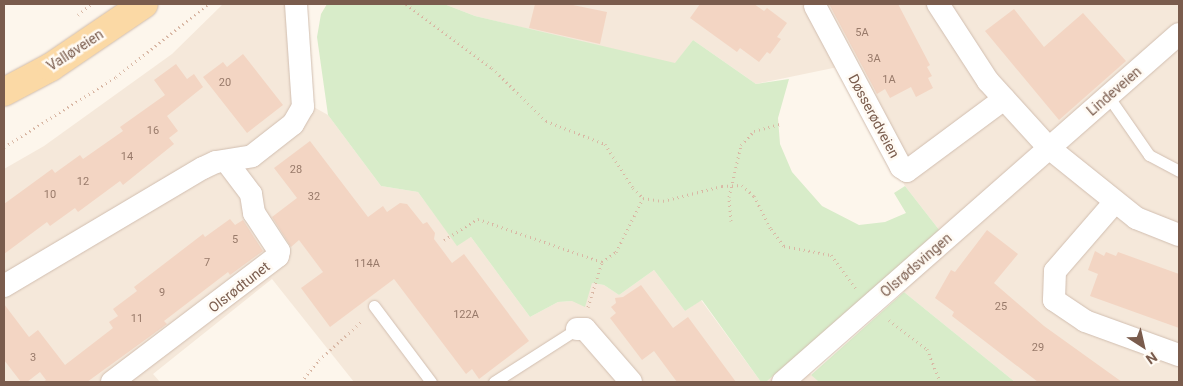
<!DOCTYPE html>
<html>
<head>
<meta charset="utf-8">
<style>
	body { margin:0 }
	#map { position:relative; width:1183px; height:386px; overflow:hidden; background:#fdf6ec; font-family:Roboto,sans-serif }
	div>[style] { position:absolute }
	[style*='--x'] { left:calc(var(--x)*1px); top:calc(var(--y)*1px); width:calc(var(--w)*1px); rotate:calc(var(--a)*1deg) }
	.residential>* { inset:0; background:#f5e8da }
	.green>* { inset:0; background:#d8ecc9 }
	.building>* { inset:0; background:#f3d5c3 }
	.path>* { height:3px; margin-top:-1.5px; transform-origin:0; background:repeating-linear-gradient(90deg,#d9b8a5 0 1px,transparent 0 5px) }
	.roads { filter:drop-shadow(0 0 1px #d1beb0) drop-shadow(0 0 1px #d1beb0) }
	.lane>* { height:11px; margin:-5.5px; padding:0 5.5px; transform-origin:5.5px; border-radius:5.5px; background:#fff }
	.street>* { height:22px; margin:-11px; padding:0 11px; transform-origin:11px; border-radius:11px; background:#fff }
	.primary>* { height:28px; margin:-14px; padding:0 14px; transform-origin:14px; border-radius:14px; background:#fbd9a5 }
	span { translate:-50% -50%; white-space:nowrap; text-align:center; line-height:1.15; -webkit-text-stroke:5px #fffaf3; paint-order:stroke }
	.number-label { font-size:11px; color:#987a6a }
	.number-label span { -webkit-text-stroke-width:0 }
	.street-label { font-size:14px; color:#7a5c4d }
	.frame { position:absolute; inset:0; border:5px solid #7a5c4d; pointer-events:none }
	.north { position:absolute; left:1118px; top:321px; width:50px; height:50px; -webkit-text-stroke:4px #fffaf3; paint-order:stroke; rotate:145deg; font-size:14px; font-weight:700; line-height:20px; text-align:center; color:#7a5c4d }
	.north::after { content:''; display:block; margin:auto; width:18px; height:22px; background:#7a5c4d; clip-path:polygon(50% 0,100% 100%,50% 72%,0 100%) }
</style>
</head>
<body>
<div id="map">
	<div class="residential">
		<div style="clip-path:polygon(223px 4px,286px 4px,294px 96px,328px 115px,381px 186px,418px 192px,457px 245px,471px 237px,530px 317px,558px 302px,572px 301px,592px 283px,604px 285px,619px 295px,654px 270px,685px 311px,701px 300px,761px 382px,354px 382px,272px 279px,153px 374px,160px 382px,4px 382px,4px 169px,44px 146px,172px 54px)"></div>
		<div style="clip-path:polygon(444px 4px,1179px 4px,1179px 382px,1015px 382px,904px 292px,889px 276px,940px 231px,905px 186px,838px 67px,756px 84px,693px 40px,675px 64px,475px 16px)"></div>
		<div style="clip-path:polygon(794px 359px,819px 382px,766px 382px)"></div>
	</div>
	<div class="green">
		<div style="clip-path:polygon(327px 4px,444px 4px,475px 16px,675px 63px,693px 40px,756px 84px,789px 79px,778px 118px,780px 144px,792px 172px,822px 206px,859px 225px,885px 222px,906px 213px,894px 193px,905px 186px,940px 231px,766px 382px,761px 382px,702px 300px,685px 311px,654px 270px,619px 295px,604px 285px,592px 283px,585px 307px,572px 301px,558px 302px,530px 317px,471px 237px,457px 246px,418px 192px,381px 186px,328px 115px,317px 37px,321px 14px)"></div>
		<div style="clip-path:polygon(904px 292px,1015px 382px,819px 382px,811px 375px)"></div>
	</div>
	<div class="building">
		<div style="clip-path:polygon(535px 4px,568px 4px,607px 12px,600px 44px,529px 28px)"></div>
		<div style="clip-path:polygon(700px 4px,754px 4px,764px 11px,767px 8px,787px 23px,777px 37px,781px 39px,770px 54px,767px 52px,759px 62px,740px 48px,737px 52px,690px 18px)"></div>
		<div style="clip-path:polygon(829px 4px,898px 4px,930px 65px,927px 67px,932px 76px,928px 78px,933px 88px,916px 97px,911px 87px,890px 98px,885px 89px,877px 94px)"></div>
		<div style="clip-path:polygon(1014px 9px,1044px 47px,1083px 13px,1126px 61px,1059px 120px,985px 31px)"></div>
		<div style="clip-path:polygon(243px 54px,283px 105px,247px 133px,203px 77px,223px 62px,227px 67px)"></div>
		<div style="clip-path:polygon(176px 64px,187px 79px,194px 74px,203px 87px,167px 116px,178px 131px,169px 138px,174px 144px,123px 185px,120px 181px,78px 212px,75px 208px,50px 226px,47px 222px,4px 254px,4px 204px,52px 169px,55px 173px,80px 155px,83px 159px,123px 131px,120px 127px,165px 95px,154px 80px)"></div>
		<div style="clip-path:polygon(310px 141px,368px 217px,383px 206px,387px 212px,400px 203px,407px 204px,423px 224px,427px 222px,435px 233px,434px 239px,452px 263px,464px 254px,529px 341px,479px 379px,472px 369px,466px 374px,394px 279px,330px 327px,301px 288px,323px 272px,299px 240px,291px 247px,272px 217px,297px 198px,274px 168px)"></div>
		<div style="clip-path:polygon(230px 219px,235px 225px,243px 220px,263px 251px,230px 275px,228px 272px,164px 321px,167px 324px,87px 382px,43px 382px,46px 380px,40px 372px,27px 382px,21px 382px,4px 360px,4px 304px,29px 337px,38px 330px,65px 365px,113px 328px,109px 322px,118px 316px,113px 309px,137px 291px,134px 287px,203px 234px,205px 237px)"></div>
		<div style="clip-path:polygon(987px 230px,1018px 254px,994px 283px,1044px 326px,1122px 382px,1038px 382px,952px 316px,954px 312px,935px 298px,951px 270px,955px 272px)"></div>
		<div style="clip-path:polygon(1095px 251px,1104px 256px,1106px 252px,1116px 256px,1118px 252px,1179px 274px,1179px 328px,1090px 296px,1098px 274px,1088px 270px)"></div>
		<div style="clip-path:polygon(641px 285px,673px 328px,688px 317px,736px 382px,677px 382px,654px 351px,642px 360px,610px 318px,616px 313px,611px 307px,616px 303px,615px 298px,623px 297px)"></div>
	</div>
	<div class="path">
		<div style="--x:406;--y:4;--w:107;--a:36.7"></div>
		<div style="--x:492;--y:68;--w:76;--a:44.5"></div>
		<div style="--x:546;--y:121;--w:63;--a:21.3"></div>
		<div style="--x:605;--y:144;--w:52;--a:57.5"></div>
		<div style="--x:633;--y:188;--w:14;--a:45"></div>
		<div style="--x:643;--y:198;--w:20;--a:9"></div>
		<div style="--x:663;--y:201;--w:61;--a:-14.3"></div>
		<div style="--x:722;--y:186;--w:20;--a:-3"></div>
		<div style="--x:742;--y:185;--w:16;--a:43"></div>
		<div style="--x:754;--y:196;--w:37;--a:63"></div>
		<div style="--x:771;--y:229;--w:21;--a:53"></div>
		<div style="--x:784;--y:246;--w:48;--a:10.8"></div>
		<div style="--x:831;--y:255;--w:42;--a:53.7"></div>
		<div style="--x:78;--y:15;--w:17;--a:-40"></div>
		<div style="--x:4;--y:147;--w:132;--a:-32"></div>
		<div style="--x:116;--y:77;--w:117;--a:-38.4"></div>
		<div style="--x:731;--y:221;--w:24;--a:-95"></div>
		<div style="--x:729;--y:197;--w:53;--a:-77"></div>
		<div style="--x:741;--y:145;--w:19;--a:-47"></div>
		<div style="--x:754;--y:131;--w:28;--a:-15"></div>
		<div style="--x:444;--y:240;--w:40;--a:-32"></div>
		<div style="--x:478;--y:219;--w:131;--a:19.1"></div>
		<div style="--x:588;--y:307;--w:47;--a:-72.7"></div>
		<div style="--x:602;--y:262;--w:17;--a:-36"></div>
		<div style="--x:616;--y:252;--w:60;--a:-63.4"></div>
		<div style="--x:889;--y:320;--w:48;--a:37.3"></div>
		<div style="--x:927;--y:349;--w:35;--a:68"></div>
		<div style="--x:301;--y:382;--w:28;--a:-51"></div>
		<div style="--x:319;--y:360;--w:59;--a:-42.3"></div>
	</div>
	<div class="roads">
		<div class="lane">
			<div style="--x:1108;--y:96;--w:72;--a:55.2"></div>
			<div style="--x:1149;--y:155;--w:34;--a:28"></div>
			<div style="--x:374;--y:306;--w:95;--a:53.1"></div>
			<div style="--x:494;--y:382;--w:98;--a:-32.6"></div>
		</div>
		<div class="street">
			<div style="--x:938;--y:4;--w:92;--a:57"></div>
			<div style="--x:988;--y:81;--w:91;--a:47.7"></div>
			<div style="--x:1049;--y:148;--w:112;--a:38.8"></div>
			<div style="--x:1136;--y:218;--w:46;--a:21.6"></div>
			<div style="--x:815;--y:6;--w:183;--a:61.9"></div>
			<div style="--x:901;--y:167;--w:7;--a:34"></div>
			<div style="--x:907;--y:171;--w:121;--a:-36.6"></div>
			<div style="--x:1114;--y:203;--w:90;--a:130.9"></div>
			<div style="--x:1055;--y:271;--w:29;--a:92"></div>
			<div style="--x:1054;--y:300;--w:37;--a:34"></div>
			<div style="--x:1085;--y:321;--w:100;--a:19.9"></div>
			<div style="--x:4;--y:286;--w:231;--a:-30.7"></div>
			<div style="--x:203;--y:168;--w:14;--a:-25"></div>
			<div style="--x:216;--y:162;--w:36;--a:-9"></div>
			<div style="--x:252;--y:156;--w:52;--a:-38"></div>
			<div style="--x:293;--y:124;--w:20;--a:-60"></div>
			<div style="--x:303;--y:107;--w:103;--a:-93.9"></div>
			<div style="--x:577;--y:329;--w:8;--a:0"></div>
			<div style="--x:585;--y:329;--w:70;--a:49"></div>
			<div style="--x:112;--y:382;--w:208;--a:-37.2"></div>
			<div style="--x:278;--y:256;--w:5;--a:-79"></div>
			<div style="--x:279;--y:251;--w:45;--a:-123.3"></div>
			<div style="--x:254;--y:213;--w:19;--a:-99"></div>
			<div style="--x:251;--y:194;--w:40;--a:-127"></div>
			<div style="--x:783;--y:382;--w:527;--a:-41.31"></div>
		</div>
		<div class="primary">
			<div style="--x:4;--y:92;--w:53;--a:-28"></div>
			<div style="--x:51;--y:67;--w:112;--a:-34.1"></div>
		</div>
	</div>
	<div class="number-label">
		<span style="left:862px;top:33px">5A</span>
		<span style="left:874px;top:59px">3A</span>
		<span style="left:889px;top:80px">1A</span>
		<span style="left:225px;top:83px">20</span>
		<span style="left:153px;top:131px">16</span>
		<span style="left:127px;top:157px">14</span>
		<span style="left:296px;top:170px">28</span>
		<span style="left:83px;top:182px">12</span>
		<span style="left:50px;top:195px">10</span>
		<span style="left:314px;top:197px">32</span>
		<span style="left:235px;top:240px">5</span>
		<span style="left:207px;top:263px">7</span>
		<span style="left:367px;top:264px">114A</span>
		<span style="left:162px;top:293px">9</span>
		<span style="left:1001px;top:307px">25</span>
		<span style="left:466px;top:315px">122A</span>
		<span style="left:137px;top:319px">11</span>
		<span style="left:1038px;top:348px">29</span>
		<span style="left:33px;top:358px">3</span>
	</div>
	<div class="street-label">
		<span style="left:75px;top:50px;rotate:-33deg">Valløveien</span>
		<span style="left:1114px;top:91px;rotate:-41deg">Lindeveien</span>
		<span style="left:874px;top:116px;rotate:62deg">Døsserødveien</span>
		<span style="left:916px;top:265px;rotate:-41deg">Olsrødsvingen</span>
		<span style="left:239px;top:287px;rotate:-38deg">Olsrødtunet</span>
	</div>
	<div class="frame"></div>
	<div class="north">N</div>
</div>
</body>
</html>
